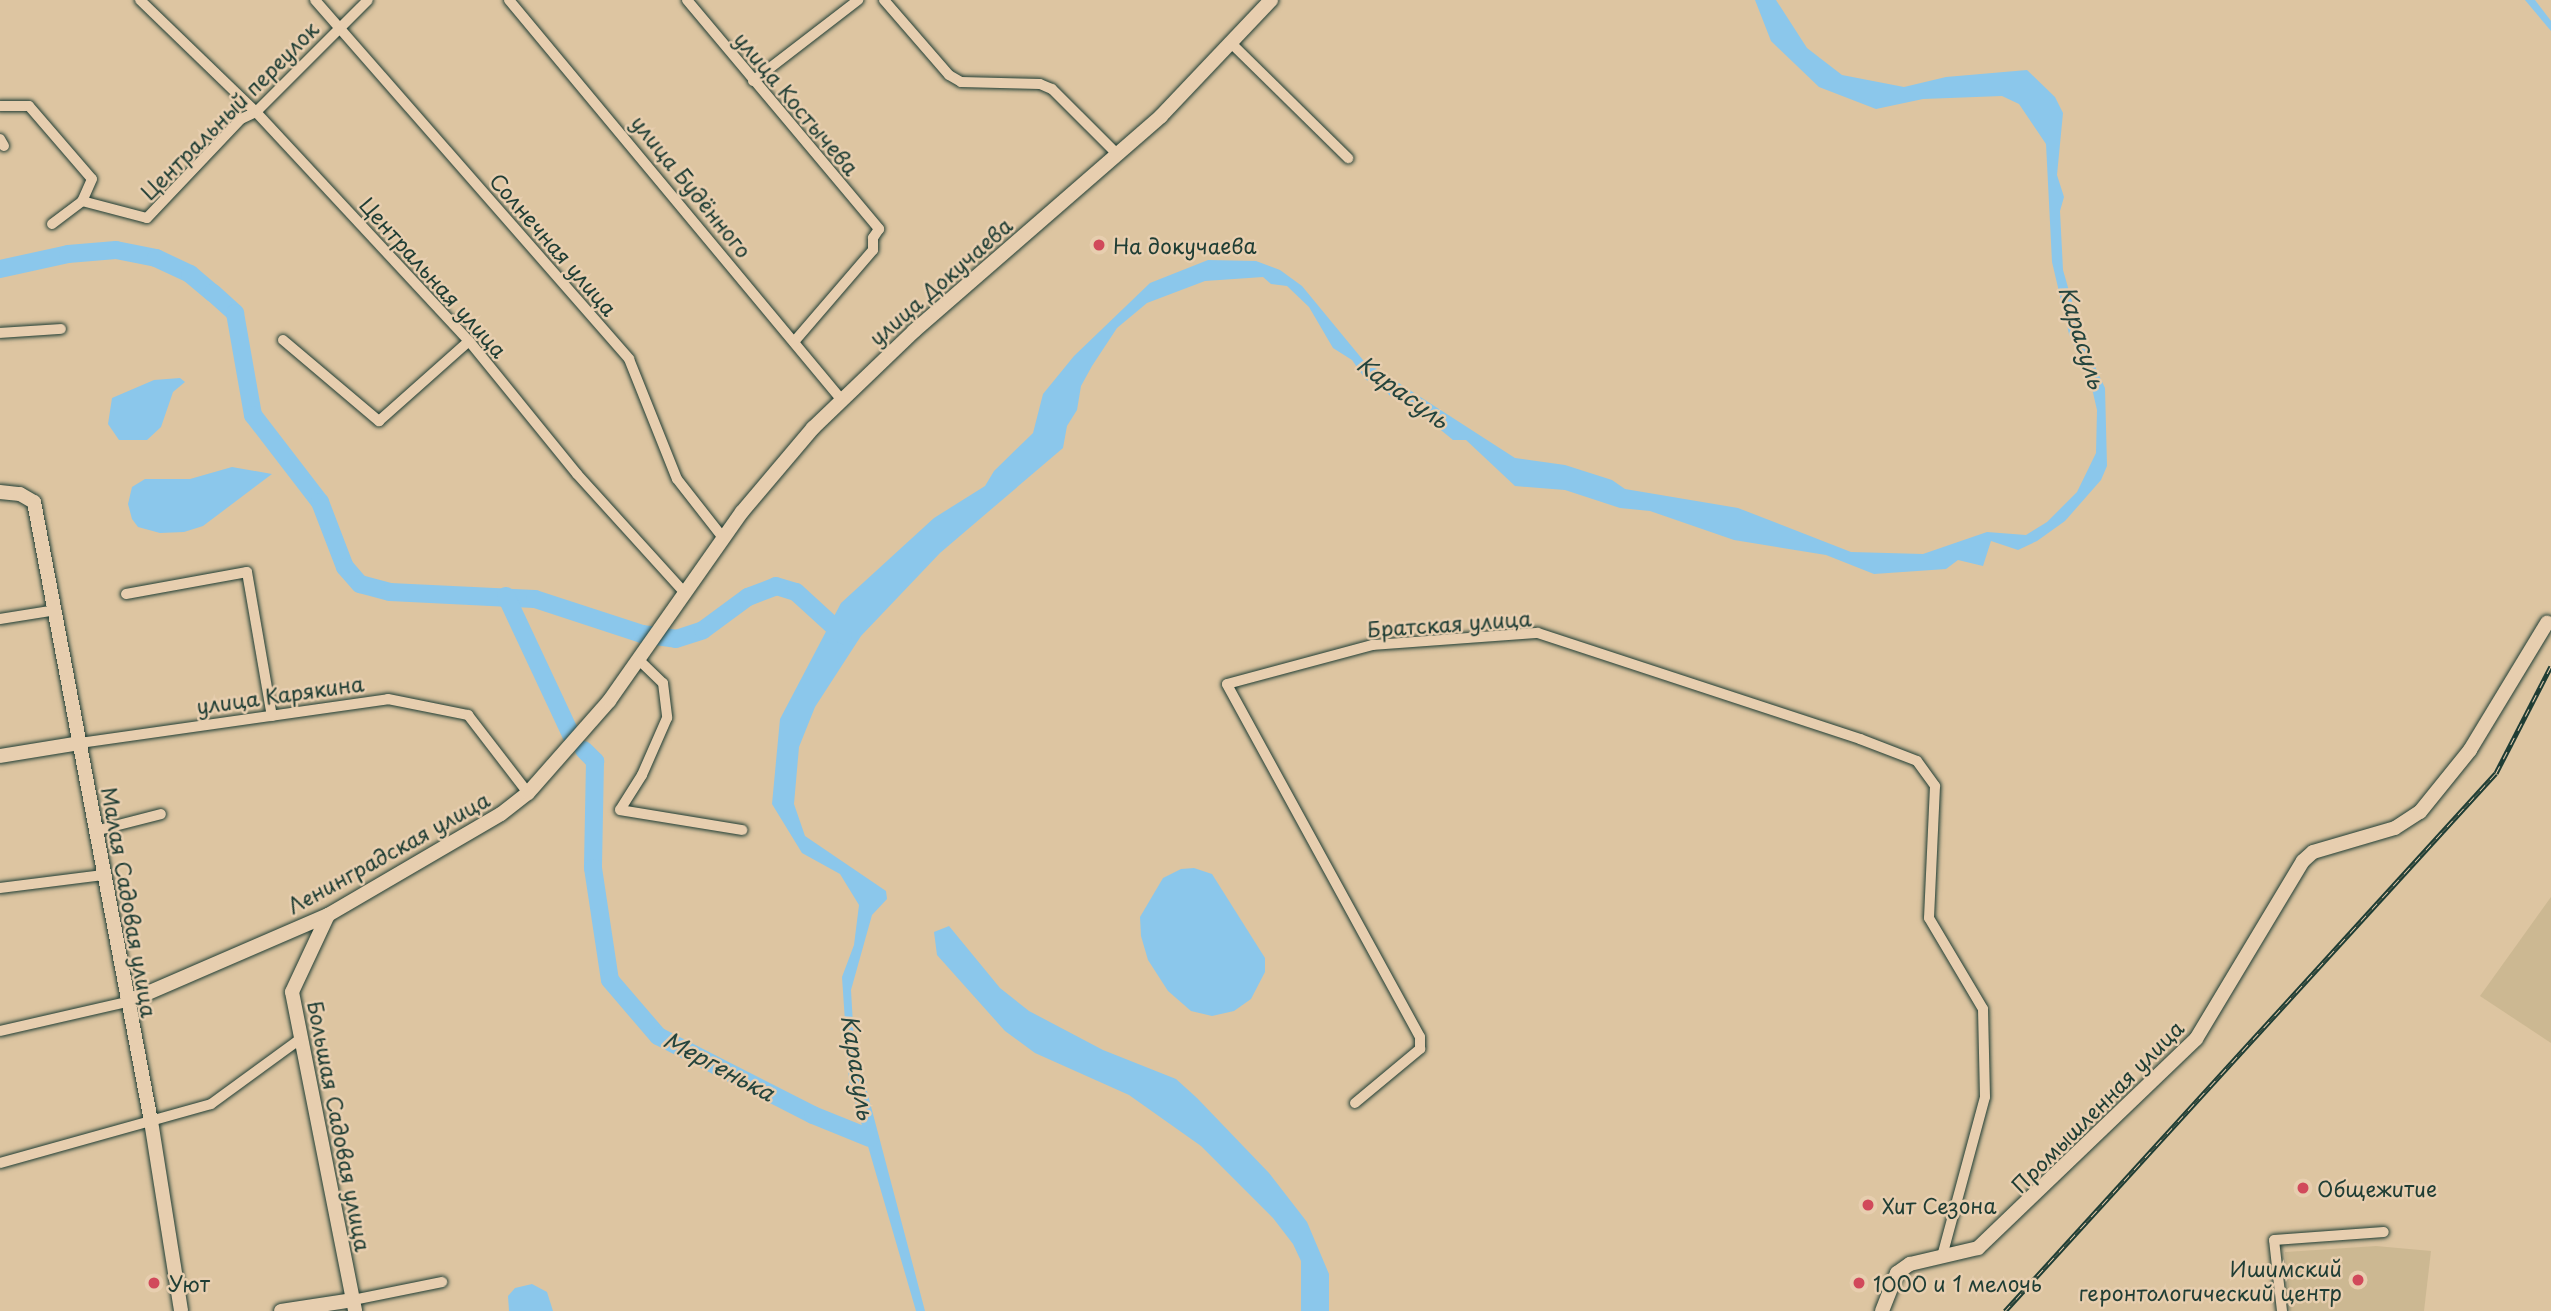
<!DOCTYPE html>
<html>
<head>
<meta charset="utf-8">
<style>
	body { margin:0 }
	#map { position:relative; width:2551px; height:1311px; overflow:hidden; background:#ddc5a1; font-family:"Playpen Sans",sans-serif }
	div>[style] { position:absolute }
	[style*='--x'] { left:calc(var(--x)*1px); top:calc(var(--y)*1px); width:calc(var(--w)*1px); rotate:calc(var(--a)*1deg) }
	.built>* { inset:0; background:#ccb892 }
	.water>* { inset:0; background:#8bc7eb }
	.river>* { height:18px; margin:-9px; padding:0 9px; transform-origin:9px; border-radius:9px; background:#8bc7eb }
	.roads { filter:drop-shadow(0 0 2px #1f3d34) drop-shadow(0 0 2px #1f3d34) }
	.street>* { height:10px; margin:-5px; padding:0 5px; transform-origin:5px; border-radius:5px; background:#e7ceaf }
	.secondary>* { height:14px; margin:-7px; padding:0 7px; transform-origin:7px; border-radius:7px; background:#e7ceaf }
	.rail>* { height:5px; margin-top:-2.5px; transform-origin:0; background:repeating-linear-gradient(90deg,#e7ceaf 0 8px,#1f3d34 0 16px); box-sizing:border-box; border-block:2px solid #1f3d34 }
	.dots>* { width:19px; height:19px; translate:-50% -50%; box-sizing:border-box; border:4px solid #e7ceaf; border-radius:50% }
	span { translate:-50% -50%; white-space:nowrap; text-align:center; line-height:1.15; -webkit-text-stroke:5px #e7ceaf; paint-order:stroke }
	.street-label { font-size:21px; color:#1f3d34 }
	.poi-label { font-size:21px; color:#1f3d34 }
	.left { translate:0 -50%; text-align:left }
	.right { translate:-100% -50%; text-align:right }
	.water-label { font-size:23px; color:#24443d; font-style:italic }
</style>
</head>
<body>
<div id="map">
	<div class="built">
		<div style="clip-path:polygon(2551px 897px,2551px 1043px,2480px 996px)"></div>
		<div style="clip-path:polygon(2376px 1246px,2431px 1251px,2424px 1311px,2290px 1311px,2285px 1252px)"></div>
	</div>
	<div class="water">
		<div style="clip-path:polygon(1755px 0,1776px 0,1807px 48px,1842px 75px,1904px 87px,1946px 77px,2027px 70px,2055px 97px,2063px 113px,2057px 175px,2064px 197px,2060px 211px,2063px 270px,2084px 343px,2105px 388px,2107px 466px,2101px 480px,2065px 521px,2037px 541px,2018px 550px,1991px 541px,1983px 566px,1958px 560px,1946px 569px,1874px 574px,1826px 555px,1734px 540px,1650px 511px,1620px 508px,1565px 490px,1515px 486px,1466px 440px,1453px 440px,1408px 403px,1391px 397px,1378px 383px,1366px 380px,1352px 360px,1333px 348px,1309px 307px,1287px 286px,1271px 284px,1263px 277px,1205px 281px,1147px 303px,1117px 328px,1092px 366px,1081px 386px,1077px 410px,1067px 426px,1063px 448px,940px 553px,861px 636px,815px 707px,799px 747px,794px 804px,805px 836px,886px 891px,887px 899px,872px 915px,851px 990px,854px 1042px,925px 1311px,916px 1311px,849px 1081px,842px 977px,854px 945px,859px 905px,840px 874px,802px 853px,772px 804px,780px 719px,841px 603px,934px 518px,985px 486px,994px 471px,1033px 433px,1043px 394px,1074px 356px,1150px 283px,1208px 260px,1256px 261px,1280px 270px,1302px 286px,1363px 360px,1515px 458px,1565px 465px,1612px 480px,1625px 489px,1738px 508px,1851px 552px,1923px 554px,1987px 532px,2026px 535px,2047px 522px,2077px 492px,2096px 453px,2097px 410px,2091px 384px,2069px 334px,2052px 262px,2046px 144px,2019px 104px,2002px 96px,1923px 99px,1876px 109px,1819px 87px,1771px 41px)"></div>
		<div style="clip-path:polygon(2525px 0,2535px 0,2551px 21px,2551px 31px)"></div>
		<div style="clip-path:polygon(180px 378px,185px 382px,173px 392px,161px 427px,147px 440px,119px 440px,108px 424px,112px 398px,154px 380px)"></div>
		<div style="clip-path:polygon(232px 467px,272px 474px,203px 526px,184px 532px,160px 533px,138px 527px,132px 519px,128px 504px,132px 487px,145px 479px,190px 479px)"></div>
		<div style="clip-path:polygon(1194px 868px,1212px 874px,1265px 958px,1265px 972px,1251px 999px,1234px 1011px,1212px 1016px,1191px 1011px,1168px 991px,1148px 960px,1141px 936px,1140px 917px,1163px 878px,1181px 869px)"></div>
		<div style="clip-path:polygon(949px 926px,1000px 988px,1029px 1011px,1103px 1050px,1176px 1079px,1197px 1098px,1269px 1173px,1307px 1222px,1329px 1274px,1329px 1311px,1301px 1311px,1301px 1261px,1293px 1244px,1273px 1218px,1201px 1146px,1129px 1095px,1035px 1053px,1005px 1031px,937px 955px,934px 932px)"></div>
		<div style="clip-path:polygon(532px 1284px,547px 1292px,553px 1311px,509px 1311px,508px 1296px,515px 1288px)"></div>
	</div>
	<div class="river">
		<div style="--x:0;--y:269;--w:70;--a:-12.4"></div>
		<div style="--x:68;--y:254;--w:48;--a:-4.8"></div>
		<div style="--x:116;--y:250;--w:41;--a:11.3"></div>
		<div style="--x:156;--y:258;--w:38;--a:25"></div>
		<div style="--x:190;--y:274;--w:30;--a:40"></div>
		<div style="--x:213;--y:293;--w:30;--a:42"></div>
		<div style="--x:235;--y:313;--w:104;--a:80"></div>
		<div style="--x:253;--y:415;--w:110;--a:52.4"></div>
		<div style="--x:320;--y:502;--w:70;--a:69"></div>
		<div style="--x:345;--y:567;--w:23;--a:49"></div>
		<div style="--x:360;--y:584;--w:31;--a:15"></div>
		<div style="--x:390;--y:592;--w:145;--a:2.8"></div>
		<div style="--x:535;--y:599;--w:113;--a:18.1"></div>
		<div style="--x:642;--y:634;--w:34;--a:8"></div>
		<div style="--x:676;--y:639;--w:28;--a:-18"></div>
		<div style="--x:703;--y:630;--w:56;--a:-36.3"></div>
		<div style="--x:748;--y:597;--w:30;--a:-21"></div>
		<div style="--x:776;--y:586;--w:21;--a:17"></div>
		<div style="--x:796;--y:592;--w:64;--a:42.5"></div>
		<div style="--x:506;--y:596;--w:156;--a:64.9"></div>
		<div style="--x:584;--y:750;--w:16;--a:45"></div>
		<div style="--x:595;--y:761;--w:107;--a:91.1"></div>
		<div style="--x:593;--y:868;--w:113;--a:81.4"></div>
		<div style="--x:610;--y:980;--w:74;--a:49.4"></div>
		<div style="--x:658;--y:1036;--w:174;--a:27"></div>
		<div style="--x:813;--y:1115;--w:61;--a:22"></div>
	</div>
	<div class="roads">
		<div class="street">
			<div style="--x:140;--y:0;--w:161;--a:44"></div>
			<div style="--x:256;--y:112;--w:313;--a:47.1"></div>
			<div style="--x:469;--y:341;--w:171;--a:50.9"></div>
			<div style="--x:577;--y:474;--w:162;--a:47.8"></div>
			<div style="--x:315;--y:0;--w:477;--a:48.8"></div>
			<div style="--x:629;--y:359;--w:129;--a:68.2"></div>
			<div style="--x:677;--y:479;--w:76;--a:51.9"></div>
			<div style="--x:509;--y:0;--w:519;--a:50.24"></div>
			<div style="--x:687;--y:0;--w:299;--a:50"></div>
			<div style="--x:879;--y:229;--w:11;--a:124"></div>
			<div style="--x:873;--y:238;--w:12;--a:90"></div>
			<div style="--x:873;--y:250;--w:121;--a:130.7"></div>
			<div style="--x:884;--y:0;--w:99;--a:49.1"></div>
			<div style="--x:949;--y:75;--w:14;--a:30"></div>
			<div style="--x:961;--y:82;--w:79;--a:1.5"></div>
			<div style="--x:1040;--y:84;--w:13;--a:23"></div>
			<div style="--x:1052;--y:89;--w:93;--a:45"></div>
			<div style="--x:1232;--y:44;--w:163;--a:44.5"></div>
			<div style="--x:753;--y:81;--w:133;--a:-37.6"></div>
			<div style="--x:0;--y:106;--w:29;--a:0"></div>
			<div style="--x:29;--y:106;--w:96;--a:49.2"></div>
			<div style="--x:92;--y:179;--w:24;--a:114"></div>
			<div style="--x:0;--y:139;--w:8;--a:60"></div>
			<div style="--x:52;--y:224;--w:38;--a:-37"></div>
			<div style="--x:82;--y:201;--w:67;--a:14.7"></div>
			<div style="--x:147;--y:218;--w:137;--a:-46.5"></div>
			<div style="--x:241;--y:119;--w:17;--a:-25"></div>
			<div style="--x:256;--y:112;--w:158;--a:-45"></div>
			<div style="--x:0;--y:333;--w:61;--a:-3.8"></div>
			<div style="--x:283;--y:340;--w:126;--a:40.2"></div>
			<div style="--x:379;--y:421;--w:120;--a:-41.6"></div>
			<div style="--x:126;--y:594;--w:123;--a:-10.3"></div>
			<div style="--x:247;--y:572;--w:146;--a:80.2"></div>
			<div style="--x:0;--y:619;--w:57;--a:-9.1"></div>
			<div style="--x:640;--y:661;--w:32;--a:44"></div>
			<div style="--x:663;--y:683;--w:35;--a:83"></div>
			<div style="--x:667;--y:718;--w:62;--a:113.7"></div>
			<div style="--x:642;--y:775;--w:41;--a:122.2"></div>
			<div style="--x:620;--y:810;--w:124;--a:9.3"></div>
			<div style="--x:80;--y:743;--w:311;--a:-8.1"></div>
			<div style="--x:388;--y:699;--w:82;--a:11.3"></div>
			<div style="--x:468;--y:715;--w:98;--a:52.4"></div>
			<div style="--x:95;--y:831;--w:68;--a:-14.4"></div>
			<div style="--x:0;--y:888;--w:104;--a:-7.2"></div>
			<div style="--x:0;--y:1031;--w:130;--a:-12.9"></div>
			<div style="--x:1355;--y:1103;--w:85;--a:-39.7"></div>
			<div style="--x:1420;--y:1049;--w:12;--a:-90"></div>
			<div style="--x:1420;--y:1037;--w:402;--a:-118.7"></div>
			<div style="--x:1227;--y:684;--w:151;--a:-15"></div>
			<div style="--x:1373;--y:645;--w:165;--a:-4.2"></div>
			<div style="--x:1538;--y:633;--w:339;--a:18.2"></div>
			<div style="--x:1860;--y:739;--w:61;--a:21.1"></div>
			<div style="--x:1917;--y:761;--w:31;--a:54"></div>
			<div style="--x:1935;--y:786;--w:132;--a:92.6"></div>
			<div style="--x:1929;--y:918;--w:106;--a:59.3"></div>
			<div style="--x:1983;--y:1009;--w:88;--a:88.7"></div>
			<div style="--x:1985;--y:1097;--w:165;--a:105.1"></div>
			<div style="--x:0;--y:1163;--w:219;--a:-15.6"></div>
			<div style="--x:211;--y:1104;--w:110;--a:-36.1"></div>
			<div style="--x:353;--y:1300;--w:91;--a:-11.4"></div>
			<div style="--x:2282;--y:1311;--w:71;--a:-96.4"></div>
			<div style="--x:2274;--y:1240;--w:110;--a:-4.2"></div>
		</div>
		<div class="secondary">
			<div style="--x:0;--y:492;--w:20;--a:6"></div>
			<div style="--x:20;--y:494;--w:16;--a:30"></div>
			<div style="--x:34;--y:502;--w:630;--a:79.3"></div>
			<div style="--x:151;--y:1121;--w:192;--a:81"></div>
			<div style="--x:0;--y:756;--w:81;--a:-9.2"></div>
			<div style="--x:328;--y:915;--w:85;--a:115.1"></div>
			<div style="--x:292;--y:992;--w:325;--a:78.8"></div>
			<div style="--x:127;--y:1002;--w:219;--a:-23.4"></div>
			<div style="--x:328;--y:915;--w:200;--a:-30.3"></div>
			<div style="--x:501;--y:814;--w:34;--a:-38"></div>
			<div style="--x:528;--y:793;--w:123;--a:-48.6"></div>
			<div style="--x:609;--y:701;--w:231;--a:-54.9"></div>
			<div style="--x:742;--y:512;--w:110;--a:-49.8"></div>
			<div style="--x:813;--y:428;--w:140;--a:-43.8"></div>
			<div style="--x:914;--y:331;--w:327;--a:-41"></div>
			<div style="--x:1161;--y:116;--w:160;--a:-46.5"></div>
			<div style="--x:281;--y:1311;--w:73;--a:-8.7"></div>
			<div style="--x:1882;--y:1311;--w:41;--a:-68.5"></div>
			<div style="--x:1897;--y:1273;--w:16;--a:-35"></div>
			<div style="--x:1910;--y:1264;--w:70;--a:-13.2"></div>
			<div style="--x:1978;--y:1248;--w:302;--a:-43.8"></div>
			<div style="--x:2196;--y:1039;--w:208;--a:-59"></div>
			<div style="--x:2303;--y:861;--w:13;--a:-42"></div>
			<div style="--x:2313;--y:852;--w:85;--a:-16.3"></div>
			<div style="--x:2395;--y:828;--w:30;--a:-33"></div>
			<div style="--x:2420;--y:812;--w:80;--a:-51.1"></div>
			<div style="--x:2470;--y:750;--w:149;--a:-58.8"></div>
		</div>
	</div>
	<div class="rail">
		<div style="--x:2005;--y:1311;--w:728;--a:-47.62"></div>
		<div style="--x:2496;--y:773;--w:120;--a:-62.8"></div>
	</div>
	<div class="dots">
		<div style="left:1099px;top:245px;background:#d1495b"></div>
		<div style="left:2303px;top:1188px;background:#d1495b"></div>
		<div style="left:1868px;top:1205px;background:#d1495b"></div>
		<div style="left:2358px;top:1280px;background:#d1495b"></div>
		<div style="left:154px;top:1283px;background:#d1495b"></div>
		<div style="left:1859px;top:1283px;background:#d1495b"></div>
	</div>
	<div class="street-label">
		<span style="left:797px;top:103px;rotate:50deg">улица Костычева</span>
		<span style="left:229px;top:110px;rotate:-45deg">Центральный переулок</span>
		<span style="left:692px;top:186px;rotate:51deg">улица Будённого</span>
		<span style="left:554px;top:244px;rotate:49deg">Солнечная улица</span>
		<span style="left:434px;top:277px;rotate:48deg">Центральная улица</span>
		<span style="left:940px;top:281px;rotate:-41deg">улица Докучаева</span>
		<span style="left:1449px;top:623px;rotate:-4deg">Братская улица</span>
		<span style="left:280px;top:694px;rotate:-8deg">улица Карякина</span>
		<span style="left:388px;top:852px;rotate:-29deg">Ленинградская улица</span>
		<span style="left:130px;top:902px;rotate:80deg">Малая Садовая улица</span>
		<span style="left:2097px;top:1106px;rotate:-45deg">Промышленная улица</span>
		<span style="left:340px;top:1126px;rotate:79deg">Большая Садовая улица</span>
	</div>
	<div class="poi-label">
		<span class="left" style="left:1113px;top:245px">На докучаева</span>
		<span class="left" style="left:2317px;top:1188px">Общежитие</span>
		<span class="left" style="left:1882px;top:1205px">Хит Сезона</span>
		<span class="right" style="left:2342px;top:1280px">Ишимский<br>геронтологический центр</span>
		<span class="left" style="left:168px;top:1283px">Уют</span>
		<span class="left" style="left:1873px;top:1283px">1000 и 1 мелочь</span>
	</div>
	<div class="water-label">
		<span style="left:2082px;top:337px;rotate:73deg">Карасуль</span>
		<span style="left:1403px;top:392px;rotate:36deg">Карасуль</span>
		<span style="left:719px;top:1066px;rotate:28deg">Мергенька</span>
		<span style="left:858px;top:1067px;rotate:81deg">Карасуль</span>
	</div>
</div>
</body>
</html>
